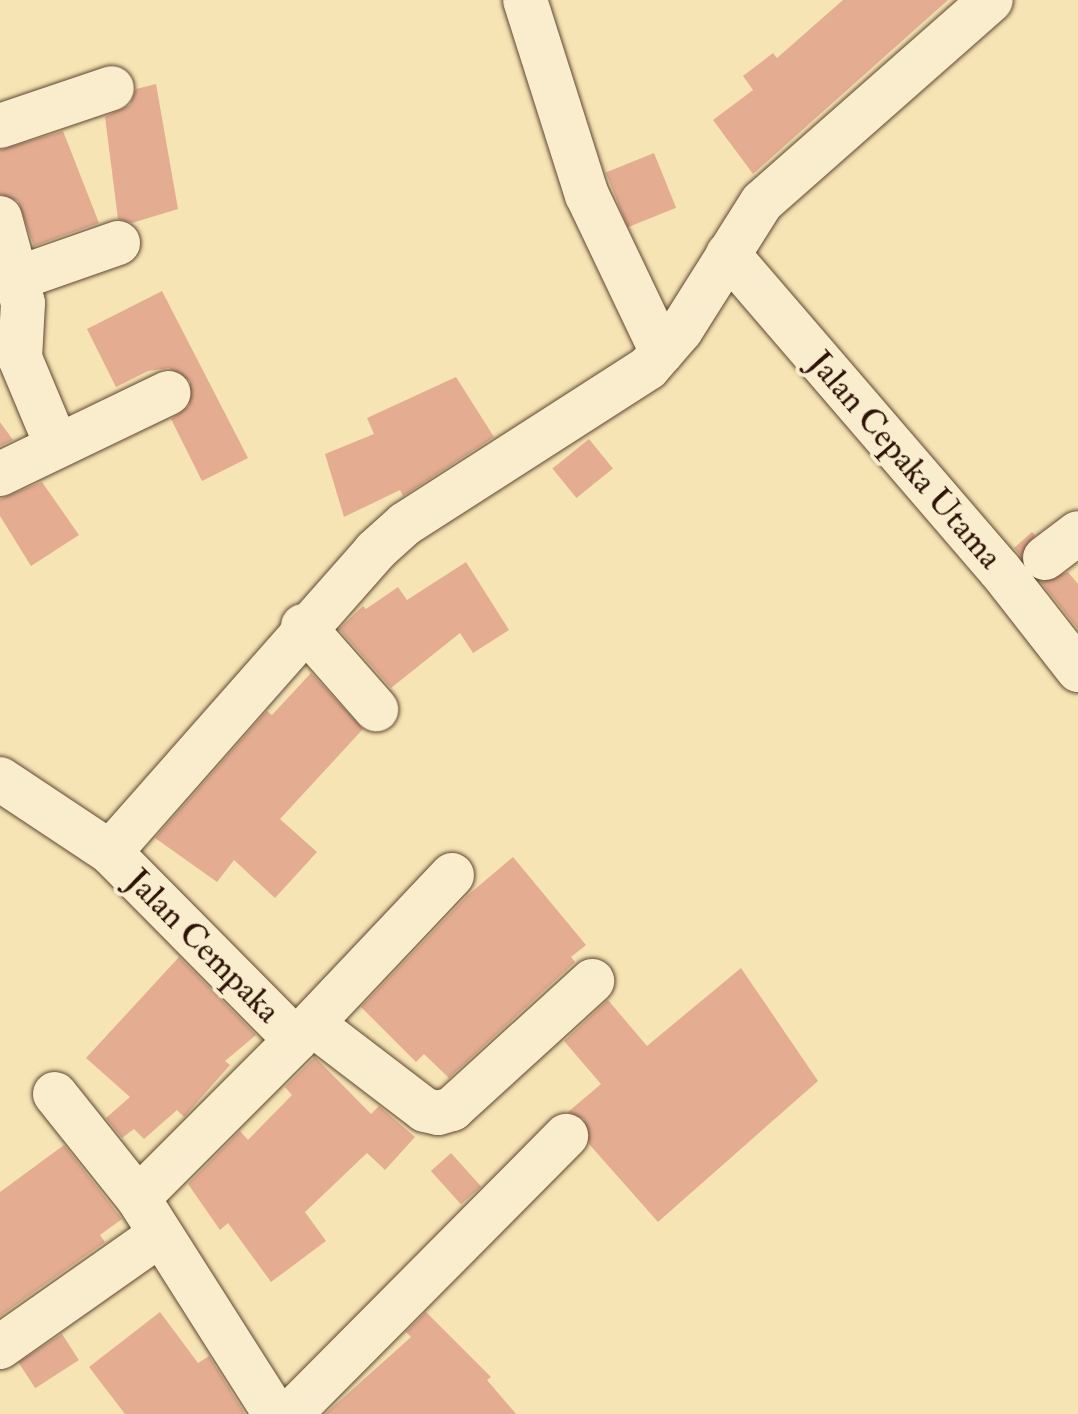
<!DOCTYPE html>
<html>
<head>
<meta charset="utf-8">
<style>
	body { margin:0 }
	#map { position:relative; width:1078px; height:1414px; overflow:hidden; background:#f6e4b4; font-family:"IM FELL Double Pica",serif }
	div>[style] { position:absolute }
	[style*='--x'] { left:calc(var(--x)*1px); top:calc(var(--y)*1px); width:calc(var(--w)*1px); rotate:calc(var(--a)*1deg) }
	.building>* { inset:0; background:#e4ad92; transform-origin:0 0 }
	.roads { filter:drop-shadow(0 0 2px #604631) drop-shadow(0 0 2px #604631) }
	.minor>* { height:44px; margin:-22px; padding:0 22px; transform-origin:22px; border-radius:22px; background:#f9edce }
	span { translate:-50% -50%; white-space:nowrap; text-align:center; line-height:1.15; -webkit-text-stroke:8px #f9edce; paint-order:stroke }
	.street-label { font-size:34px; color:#2e1205 }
</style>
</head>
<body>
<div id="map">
	<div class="building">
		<div style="clip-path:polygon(843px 0,948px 0,753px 174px,713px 120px,753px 90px,743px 76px,773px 53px,777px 58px)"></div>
		<div style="clip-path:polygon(156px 84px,178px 209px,132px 223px,118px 219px,105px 117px,130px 105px,136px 89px)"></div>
		<div style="clip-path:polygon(63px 131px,99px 223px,34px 246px,18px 201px,0 194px,0 150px)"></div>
		<div style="left:654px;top:153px;width:59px;height:52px;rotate:68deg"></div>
		<div style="clip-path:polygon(162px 291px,248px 458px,202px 481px,171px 419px,189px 406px,190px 381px,169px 368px,148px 371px,116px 387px,87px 329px)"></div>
		<div style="clip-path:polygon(456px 377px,494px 437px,403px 496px,400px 490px,344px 517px,325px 454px,374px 434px,367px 418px)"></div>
		<div style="clip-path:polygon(0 422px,13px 440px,0 446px)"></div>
		<div style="left:589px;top:439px;width:38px;height:47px;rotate:51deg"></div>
		<div style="clip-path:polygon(42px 482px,79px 535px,31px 566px,0 516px,0 499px)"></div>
		<div style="clip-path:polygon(1032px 532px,1035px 535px,1021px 556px,1014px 548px)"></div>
		<div style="clip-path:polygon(466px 562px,509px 630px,473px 653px,460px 633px,391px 688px,339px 629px,363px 606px,366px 609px,398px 587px,407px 600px)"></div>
		<div style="clip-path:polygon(1068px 572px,1078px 584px,1078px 629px,1041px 582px)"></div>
		<div style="clip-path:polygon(311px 673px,363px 729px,280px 819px,317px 852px,275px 898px,234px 860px,217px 882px,155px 838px,267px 711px,272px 715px)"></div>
		<div style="clip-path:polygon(513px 857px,586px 945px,571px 957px,575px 962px,449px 1078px,424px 1054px,416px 1062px,361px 1007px,468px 895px)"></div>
		<div style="clip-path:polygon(179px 957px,256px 1035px,225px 1061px,230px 1065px,184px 1117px,177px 1110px,144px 1139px,134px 1129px,122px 1138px,106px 1118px,130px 1097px,86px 1058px)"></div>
		<div style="clip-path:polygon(741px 968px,818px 1081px,658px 1222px,589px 1144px,584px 1119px,568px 1112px,601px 1084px,564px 1041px,608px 1000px,647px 1046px)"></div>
		<div style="clip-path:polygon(315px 1057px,371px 1114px,379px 1106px,415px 1137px,385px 1170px,367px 1153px,305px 1212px,326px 1241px,271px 1282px,228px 1223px,220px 1230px,188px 1184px,240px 1131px,248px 1140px,292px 1095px,285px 1087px)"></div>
		<div style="clip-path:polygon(64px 1145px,122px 1219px,100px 1235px,105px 1242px,0 1316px,0 1192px)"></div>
		<div style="left:451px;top:1153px;width:45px;height:27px;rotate:48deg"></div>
		<div style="clip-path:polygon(160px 1312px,198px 1363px,209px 1356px,245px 1414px,125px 1414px,89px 1367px)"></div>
		<div style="clip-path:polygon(426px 1312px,491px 1377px,487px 1380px,516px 1414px,325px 1414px,411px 1337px,406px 1332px)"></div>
		<div style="left:62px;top:1334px;width:31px;height:52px;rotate:57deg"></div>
	</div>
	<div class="roads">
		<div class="minor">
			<div style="--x:525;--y:0;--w:205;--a:72.4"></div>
			<div style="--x:587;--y:195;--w:174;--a:64.5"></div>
			<div style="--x:0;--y:126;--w:118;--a:-18.7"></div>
			<div style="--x:0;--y:218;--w:88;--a:74.9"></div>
			<div style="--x:23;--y:303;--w:55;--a:93.1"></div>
			<div style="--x:20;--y:358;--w:93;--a:67.3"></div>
			<div style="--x:728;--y:254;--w:417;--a:49.3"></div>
			<div style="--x:1000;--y:570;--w:127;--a:52"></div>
			<div style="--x:18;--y:278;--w:106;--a:-19.3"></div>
			<div style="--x:0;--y:474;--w:187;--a:-25.7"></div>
			<div style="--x:1045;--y:558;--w:41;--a:-37.1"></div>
			<div style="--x:303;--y:626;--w:111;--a:48.7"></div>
			<div style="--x:0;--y:779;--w:132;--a:33.6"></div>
			<div style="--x:110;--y:852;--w:264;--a:45.3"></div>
			<div style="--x:296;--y:1040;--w:223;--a:135"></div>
			<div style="--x:138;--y:1198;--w:256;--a:57.6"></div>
			<div style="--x:110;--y:852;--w:401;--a:-48.6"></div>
			<div style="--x:375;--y:551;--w:40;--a:-42"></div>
			<div style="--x:405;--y:524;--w:289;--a:-32.7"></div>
			<div style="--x:648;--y:368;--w:50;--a:-49"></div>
			<div style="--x:681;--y:330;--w:151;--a:-57.7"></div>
			<div style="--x:762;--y:202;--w:305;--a:-41.4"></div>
			<div style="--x:315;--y:1026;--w:138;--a:37.4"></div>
			<div style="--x:425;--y:1110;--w:13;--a:13"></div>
			<div style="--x:438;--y:1113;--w:15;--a:-16"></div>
			<div style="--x:452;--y:1109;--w:190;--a:-42.4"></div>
			<div style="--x:296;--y:1040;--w:227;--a:-46.6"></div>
			<div style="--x:55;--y:1094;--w:133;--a:51.4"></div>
			<div style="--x:0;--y:1347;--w:193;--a:-35.1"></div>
			<div style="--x:290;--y:1414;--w:392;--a:-45.2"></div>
		</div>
	</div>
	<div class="street-label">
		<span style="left:905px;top:460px;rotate:49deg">Jalan Cepaka Utama</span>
		<span style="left:203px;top:946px;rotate:45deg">Jalan Cempaka</span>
	</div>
</div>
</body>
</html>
